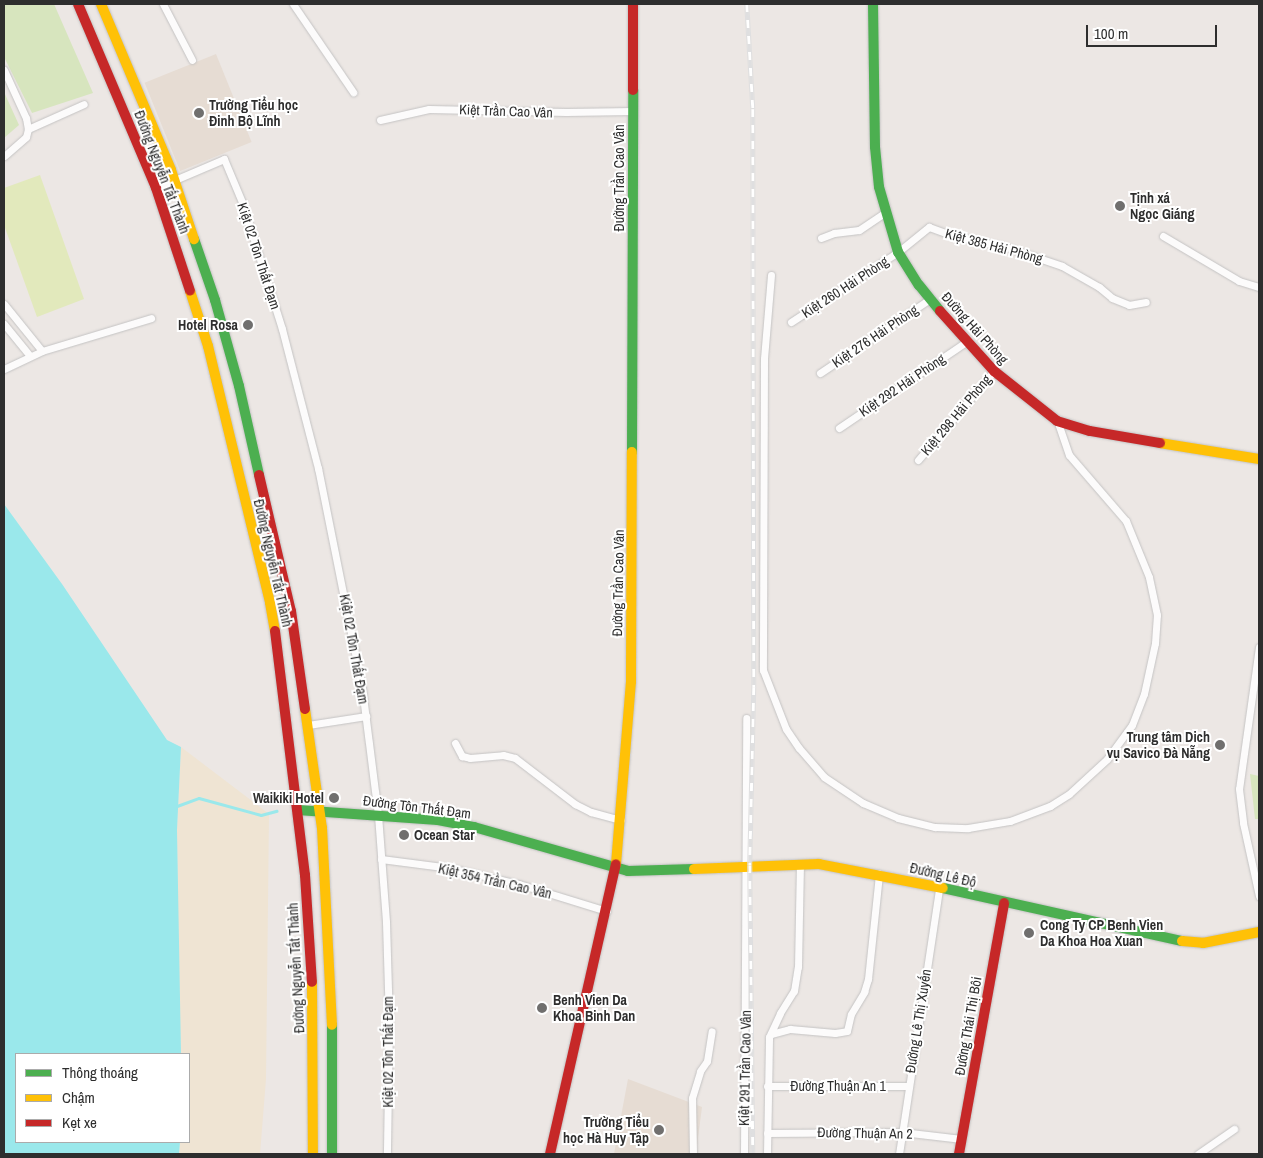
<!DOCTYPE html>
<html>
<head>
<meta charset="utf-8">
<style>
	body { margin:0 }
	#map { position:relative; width:1263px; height:1158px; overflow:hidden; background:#ece7e4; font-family:"Archivo Narrow",sans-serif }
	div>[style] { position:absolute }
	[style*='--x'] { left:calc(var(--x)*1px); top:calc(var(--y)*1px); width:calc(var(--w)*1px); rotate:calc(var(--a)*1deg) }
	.education>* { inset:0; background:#e6dcd3; transform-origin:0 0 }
	.green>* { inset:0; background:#d7e5be }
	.sand>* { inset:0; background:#efe4d3 }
	.pitch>* { inset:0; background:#e2e9bc }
	.water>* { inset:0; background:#9ae8eb }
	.stream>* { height:2.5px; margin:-1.25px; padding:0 1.25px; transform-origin:1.25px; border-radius:1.25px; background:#9ae8eb }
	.roads { filter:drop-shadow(0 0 1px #c4c3c3) drop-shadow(0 0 1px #c4c3c3) }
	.street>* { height:7px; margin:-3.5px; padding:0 3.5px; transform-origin:3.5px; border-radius:3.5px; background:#fcfbfb }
	.fast>* { height:10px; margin:-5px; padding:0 5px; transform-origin:5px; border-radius:5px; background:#4caf50 }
	.slow>* { height:10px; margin:-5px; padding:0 5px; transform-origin:5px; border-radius:5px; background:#ffc107 }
	.jam>* { height:10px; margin:-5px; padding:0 5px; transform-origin:5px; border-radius:5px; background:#c62828 }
	.rail>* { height:4.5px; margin-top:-2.25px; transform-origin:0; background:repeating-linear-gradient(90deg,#fff 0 8px,#dfdfe0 0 16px); box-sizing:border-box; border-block:1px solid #dfdfe0 }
	.dots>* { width:14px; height:14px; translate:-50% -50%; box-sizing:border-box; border:2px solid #fff; border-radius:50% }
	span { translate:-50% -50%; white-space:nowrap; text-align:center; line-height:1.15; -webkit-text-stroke:4px #fff; paint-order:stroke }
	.poi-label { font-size:14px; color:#2e2e2e; font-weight:700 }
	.left { translate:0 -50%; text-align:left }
	.right { translate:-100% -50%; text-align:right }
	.street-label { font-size:14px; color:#2e2e2e }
	.frame { position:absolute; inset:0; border:5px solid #2e2e2e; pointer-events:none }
	.legend { position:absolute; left:15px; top:1053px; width:175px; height:90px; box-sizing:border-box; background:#fff; border:1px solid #ababab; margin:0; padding:6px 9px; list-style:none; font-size:15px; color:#2e2e2e }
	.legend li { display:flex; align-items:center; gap:10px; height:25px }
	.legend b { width:25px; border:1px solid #ababab }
	.scale { position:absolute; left:1086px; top:25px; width:131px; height:22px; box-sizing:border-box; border:2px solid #2e2e2e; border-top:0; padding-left:6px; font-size:15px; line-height:18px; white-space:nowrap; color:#2e2e2e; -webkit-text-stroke:4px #fff; paint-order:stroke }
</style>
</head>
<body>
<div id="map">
	<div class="education">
		<div style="left:216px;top:54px;width:95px;height:77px;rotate:68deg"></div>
		<div style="clip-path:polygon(628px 1079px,702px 1107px,696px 1154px,614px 1154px)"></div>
	</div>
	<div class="green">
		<div style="clip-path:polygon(4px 4px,54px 4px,93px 93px,32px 113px,4px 57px)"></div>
		<div style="clip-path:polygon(4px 92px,19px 125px,4px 138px)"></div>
		<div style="clip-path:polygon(1250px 774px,1259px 776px,1259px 819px,1255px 819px)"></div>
	</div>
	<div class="sand">
		<div style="clip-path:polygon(181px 747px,269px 814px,266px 1079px,260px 1154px,179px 1154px,180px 1142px,189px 1142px,189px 1054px,181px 1054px,179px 1008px,177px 830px)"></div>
	</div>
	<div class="pitch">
		<div style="clip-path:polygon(40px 175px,84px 299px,37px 317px,4px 225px,4px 188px)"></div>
	</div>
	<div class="water">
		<div style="clip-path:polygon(4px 504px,62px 584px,167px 740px,181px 747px,177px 830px,181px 1054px,16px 1054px,16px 1142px,180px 1142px,179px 1154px,4px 1154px)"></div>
	</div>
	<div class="stream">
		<div style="--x:177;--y:806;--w:23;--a:-20"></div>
		<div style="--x:199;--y:798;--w:64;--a:15.3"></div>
		<div style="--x:261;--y:815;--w:16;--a:-15"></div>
	</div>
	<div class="roads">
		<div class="street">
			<div style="--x:163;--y:4;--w:63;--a:62.6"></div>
			<div style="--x:293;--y:4;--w:107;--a:55.7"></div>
			<div style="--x:4;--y:70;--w:53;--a:65.4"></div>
			<div style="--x:26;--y:118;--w:11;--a:80"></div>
			<div style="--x:28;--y:129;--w:8;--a:104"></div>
			<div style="--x:26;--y:137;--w:29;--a:139"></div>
			<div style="--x:380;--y:120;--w:50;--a:-12.7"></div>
			<div style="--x:429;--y:109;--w:137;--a:1.3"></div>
			<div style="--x:566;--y:112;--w:67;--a:-0.9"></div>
			<div style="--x:28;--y:129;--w:61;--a:-24.1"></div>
			<div style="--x:156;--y:188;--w:74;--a:-23.1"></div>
			<div style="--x:224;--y:159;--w:47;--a:67.3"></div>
			<div style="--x:242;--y:202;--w:133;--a:72.5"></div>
			<div style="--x:282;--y:329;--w:144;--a:75.5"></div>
			<div style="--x:318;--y:468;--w:224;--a:78.7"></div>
			<div style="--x:362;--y:688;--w:128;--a:82.8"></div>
			<div style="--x:378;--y:815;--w:107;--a:85.7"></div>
			<div style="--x:386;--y:922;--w:100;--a:88.3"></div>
			<div style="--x:389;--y:1022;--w:132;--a:90.9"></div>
			<div style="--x:1163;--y:236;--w:88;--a:30.6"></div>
			<div style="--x:1239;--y:281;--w:21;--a:17"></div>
			<div style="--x:821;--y:238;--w:14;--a:-21"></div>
			<div style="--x:834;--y:233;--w:25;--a:-7"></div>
			<div style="--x:859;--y:230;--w:32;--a:-34"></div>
			<div style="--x:771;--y:275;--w:84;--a:94.8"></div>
			<div style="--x:764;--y:359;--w:311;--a:90.2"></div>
			<div style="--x:763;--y:670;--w:63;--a:68.7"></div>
			<div style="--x:786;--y:729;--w:23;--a:56"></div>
			<div style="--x:799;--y:748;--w:38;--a:49"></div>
			<div style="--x:824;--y:777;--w:47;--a:33.7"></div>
			<div style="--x:863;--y:803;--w:38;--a:23"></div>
			<div style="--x:898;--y:818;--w:38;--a:14"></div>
			<div style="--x:935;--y:827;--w:33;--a:2"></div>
			<div style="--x:968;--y:828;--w:43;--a:-9.5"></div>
			<div style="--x:1010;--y:821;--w:43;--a:-20.6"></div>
			<div style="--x:1050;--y:806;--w:22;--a:-32"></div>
			<div style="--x:1069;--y:794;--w:52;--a:-42.6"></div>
			<div style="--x:1107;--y:759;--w:42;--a:-53.7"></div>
			<div style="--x:1132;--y:725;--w:33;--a:-69"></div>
			<div style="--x:1144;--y:694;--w:52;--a:-77.8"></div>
			<div style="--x:1155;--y:643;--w:28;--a:-86"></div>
			<div style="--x:1157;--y:615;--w:39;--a:-102"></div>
			<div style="--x:1149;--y:577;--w:61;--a:-112.3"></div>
			<div style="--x:1126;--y:521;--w:87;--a:-130.8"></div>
			<div style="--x:1069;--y:455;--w:36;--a:-109"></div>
			<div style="--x:4;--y:304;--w:60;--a:51"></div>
			<div style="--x:791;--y:322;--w:128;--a:-33.2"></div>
			<div style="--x:898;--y:252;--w:40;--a:-39"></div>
			<div style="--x:929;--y:227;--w:27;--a:20"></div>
			<div style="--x:954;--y:236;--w:53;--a:11.9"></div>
			<div style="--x:1006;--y:247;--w:59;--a:18.7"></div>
			<div style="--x:1062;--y:266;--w:43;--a:29.6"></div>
			<div style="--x:1099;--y:287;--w:17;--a:40"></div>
			<div style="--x:1112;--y:298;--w:18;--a:22"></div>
			<div style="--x:1129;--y:305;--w:17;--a:-10"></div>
			<div style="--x:4;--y:324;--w:41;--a:50.9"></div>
			<div style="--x:4;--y:369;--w:42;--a:-25.3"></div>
			<div style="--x:42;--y:351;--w:114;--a:-16.8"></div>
			<div style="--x:820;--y:373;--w:134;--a:-34"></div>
			<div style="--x:839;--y:428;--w:153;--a:-34.1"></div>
			<div style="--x:918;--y:460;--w:117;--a:-49.5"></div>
			<div style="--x:1259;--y:647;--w:143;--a:98"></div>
			<div style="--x:1239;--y:789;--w:34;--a:83"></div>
			<div style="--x:1243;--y:823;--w:75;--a:77.6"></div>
			<div style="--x:308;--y:725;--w:59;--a:-8.8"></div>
			<div style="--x:455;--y:743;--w:15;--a:62"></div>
			<div style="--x:462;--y:756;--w:8;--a:14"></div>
			<div style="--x:470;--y:758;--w:33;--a:-5"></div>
			<div style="--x:503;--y:755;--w:12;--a:14"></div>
			<div style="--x:515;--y:758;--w:76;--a:37.5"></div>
			<div style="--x:575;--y:804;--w:18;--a:27"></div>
			<div style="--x:591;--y:812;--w:31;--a:15"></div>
			<div style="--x:381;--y:859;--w:70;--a:7.4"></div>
			<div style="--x:450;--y:868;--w:71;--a:13.1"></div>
			<div style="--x:519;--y:884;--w:92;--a:17.1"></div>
			<div style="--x:771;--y:1034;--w:20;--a:-15"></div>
			<div style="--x:790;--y:1029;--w:45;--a:5.1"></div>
			<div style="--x:835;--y:1033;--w:12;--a:-9"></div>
			<div style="--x:847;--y:1031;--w:17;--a:-77"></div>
			<div style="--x:851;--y:1014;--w:26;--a:-59"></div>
			<div style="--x:864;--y:992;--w:14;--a:-73"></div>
			<div style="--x:868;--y:979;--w:106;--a:-84"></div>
			<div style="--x:767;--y:1086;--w:141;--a:0"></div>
			<div style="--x:767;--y:1133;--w:135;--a:-0.4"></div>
			<div style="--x:902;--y:1132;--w:60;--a:6.7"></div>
			<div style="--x:693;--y:1154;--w:56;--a:-91"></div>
			<div style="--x:692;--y:1098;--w:28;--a:-73"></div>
			<div style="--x:700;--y:1071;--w:12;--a:-55"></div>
			<div style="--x:707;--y:1061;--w:30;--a:-81"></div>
			<div style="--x:744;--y:1154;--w:436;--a:-89.7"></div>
			<div style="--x:767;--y:1154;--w:117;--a:-89"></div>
			<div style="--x:769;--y:1037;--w:26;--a:-65"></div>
			<div style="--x:780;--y:1013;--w:26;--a:-58"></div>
			<div style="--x:794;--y:991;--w:24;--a:-81"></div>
			<div style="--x:798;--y:967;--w:103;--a:-88.9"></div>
			<div style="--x:899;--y:1154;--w:269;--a:-81.4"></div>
			<div style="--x:1198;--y:1154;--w:44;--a:-34.8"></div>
		</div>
		<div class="fast">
			<div style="--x:873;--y:4;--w:143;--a:89.2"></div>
			<div style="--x:875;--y:147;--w:40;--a:84.3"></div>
			<div style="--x:879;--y:187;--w:68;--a:73.7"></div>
			<div style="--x:898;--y:252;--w:39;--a:58"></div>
			<div style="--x:919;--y:285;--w:33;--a:51"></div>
			<div style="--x:194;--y:239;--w:65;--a:71"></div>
			<div style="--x:215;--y:300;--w:89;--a:74.4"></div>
			<div style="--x:239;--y:386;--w:91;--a:77.3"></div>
			<div style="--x:632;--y:452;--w:362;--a:-89.8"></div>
			<div style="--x:298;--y:810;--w:140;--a:4.1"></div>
			<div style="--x:438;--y:820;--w:37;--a:11"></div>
			<div style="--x:474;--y:827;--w:160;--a:15.9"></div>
			<div style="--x:628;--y:871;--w:66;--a:-1.7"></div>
			<div style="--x:943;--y:888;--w:245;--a:12.5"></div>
			<div style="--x:332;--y:1025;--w:129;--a:90"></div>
		</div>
		<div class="slow">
			<div style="--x:101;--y:4;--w:180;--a:67.1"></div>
			<div style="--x:171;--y:170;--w:73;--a:71.6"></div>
			<div style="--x:190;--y:291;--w:58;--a:71.9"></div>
			<div style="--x:208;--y:346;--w:264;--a:76.4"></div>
			<div style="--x:270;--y:603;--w:28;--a:80"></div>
			<div style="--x:1160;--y:443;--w:100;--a:9.2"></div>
			<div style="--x:305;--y:709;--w:120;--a:81.9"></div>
			<div style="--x:322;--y:828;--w:197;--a:87.1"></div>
			<div style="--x:616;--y:864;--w:183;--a:-85.3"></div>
			<div style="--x:631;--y:682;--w:230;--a:-89.8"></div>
			<div style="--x:694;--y:869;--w:125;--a:-2.3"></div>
			<div style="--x:819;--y:864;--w:126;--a:11"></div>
			<div style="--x:1182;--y:941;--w:21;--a:5"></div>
			<div style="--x:1203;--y:943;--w:57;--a:-11.1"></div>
			<div style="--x:312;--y:982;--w:172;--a:89.7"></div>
		</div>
		<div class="jam">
			<div style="--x:78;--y:4;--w:200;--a:67"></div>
			<div style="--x:156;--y:188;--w:108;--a:71.7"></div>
			<div style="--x:633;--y:90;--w:86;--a:-90"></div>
			<div style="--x:940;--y:311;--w:81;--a:48"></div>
			<div style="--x:994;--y:371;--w:80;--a:38.4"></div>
			<div style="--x:1057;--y:421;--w:34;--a:17"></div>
			<div style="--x:1090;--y:431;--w:71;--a:9.7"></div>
			<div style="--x:259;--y:475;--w:140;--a:76.8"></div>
			<div style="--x:291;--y:611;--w:99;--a:81.9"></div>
			<div style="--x:275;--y:631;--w:246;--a:83"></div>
			<div style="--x:305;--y:875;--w:107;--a:86.3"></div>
			<div style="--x:550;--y:1154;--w:297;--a:-77.2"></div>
			<div style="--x:959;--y:1154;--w:255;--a:-79.8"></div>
		</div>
	</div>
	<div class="rail">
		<div style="--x:747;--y:4;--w:105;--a:86.7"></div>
		<div style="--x:753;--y:109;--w:578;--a:89.9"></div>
		<div style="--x:754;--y:687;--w:178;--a:91.3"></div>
		<div style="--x:750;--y:865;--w:289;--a:89.4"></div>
	</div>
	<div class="dots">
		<div style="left:199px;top:113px;background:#706f6e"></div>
		<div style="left:1120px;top:206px;background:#706f6e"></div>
		<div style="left:248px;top:325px;background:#706f6e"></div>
		<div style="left:1220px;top:745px;background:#706f6e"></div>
		<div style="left:334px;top:798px;background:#706f6e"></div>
		<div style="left:404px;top:835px;background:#706f6e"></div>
		<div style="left:1029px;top:933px;background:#706f6e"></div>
		<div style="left:542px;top:1008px;background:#706f6e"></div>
		<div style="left:659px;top:1130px;background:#706f6e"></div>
	</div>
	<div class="poi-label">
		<span class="left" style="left:209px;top:113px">Trường Tiểu học<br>Đinh Bộ Lĩnh</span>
		<span class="left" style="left:1130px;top:206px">Tịnh xá<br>Ngọc Giáng</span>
		<span class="right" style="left:238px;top:325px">Hotel Rosa</span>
		<span class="right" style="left:1210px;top:745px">Trung tâm Dịch<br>vụ Savico Đà Nẵng</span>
		<span class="right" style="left:324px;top:798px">Waikiki Hotel</span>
		<span class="left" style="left:414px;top:835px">Ocean Star</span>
		<span class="left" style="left:1040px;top:933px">Cong Ty CP Benh Vien<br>Da Khoa Hoa Xuan</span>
		<span class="left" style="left:553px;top:1008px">Benh Vien Da<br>Khoa Binh Dan</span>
		<span class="right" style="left:649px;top:1130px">Trường Tiểu<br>học Hà Huy Tập</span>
	</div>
	<div class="street-label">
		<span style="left:506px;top:111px;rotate:2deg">Kiệt Trần Cao Vân</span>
		<span style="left:162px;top:172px;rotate:69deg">Đường Nguyễn Tất Thành</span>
		<span style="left:619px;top:178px;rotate:-90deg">Đường Trần Cao Vân</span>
		<span style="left:994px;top:246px;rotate:15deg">Kiệt 385 Hải Phòng</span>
		<span style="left:259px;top:256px;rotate:72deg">Kiệt 02 Tôn Thất Đạm</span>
		<span style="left:845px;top:287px;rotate:-33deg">Kiệt 260 Hải Phòng</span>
		<span style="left:975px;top:328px;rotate:48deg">Đường Hải Phòng</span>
		<span style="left:875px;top:336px;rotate:-34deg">Kiệt 276 Hải Phòng</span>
		<span style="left:902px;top:385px;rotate:-34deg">Kiệt 292 Hải Phòng</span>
		<span style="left:956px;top:415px;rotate:-50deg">Kiệt 298 Hải Phòng</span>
		<span style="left:273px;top:563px;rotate:77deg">Đường Nguyễn Tất Thành</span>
		<span style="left:618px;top:583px;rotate:-89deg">Đường Trần Cao Vân</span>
		<span style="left:354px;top:649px;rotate:80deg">Kiệt 02 Tôn Thất Đạm</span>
		<span style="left:417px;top:807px;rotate:7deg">Đường Tôn Thất Đạm</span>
		<span style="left:943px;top:875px;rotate:13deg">Đường Lê Độ</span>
		<span style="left:495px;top:881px;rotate:13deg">Kiệt 354 Trần Cao Vân</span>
		<span style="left:296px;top:968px;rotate:-93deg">Đường Nguyễn Tất Thành</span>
		<span style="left:918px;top:1021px;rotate:-81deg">Đường Lê Thị Xuyến</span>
		<span style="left:968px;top:1026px;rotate:-80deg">Đường Thái Thị Bôi</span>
		<span style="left:388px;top:1052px;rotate:-90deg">Kiệt 02 Tôn Thất Đạm</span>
		<span style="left:745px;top:1068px;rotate:-89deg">Kiệt 291 Trần Cao Vân</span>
		<span style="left:838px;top:1086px">Đường Thuận An 1</span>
		<span style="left:865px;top:1133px;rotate:1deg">Đường Thuận An 2</span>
	</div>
	<div class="frame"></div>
	<ul class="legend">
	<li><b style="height:6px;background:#4caf50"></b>Thông thoáng</li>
	<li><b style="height:6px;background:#ffc107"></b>Chậm</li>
	<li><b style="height:6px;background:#c62828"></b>Kẹt xe</li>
	</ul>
	<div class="scale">100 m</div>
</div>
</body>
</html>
